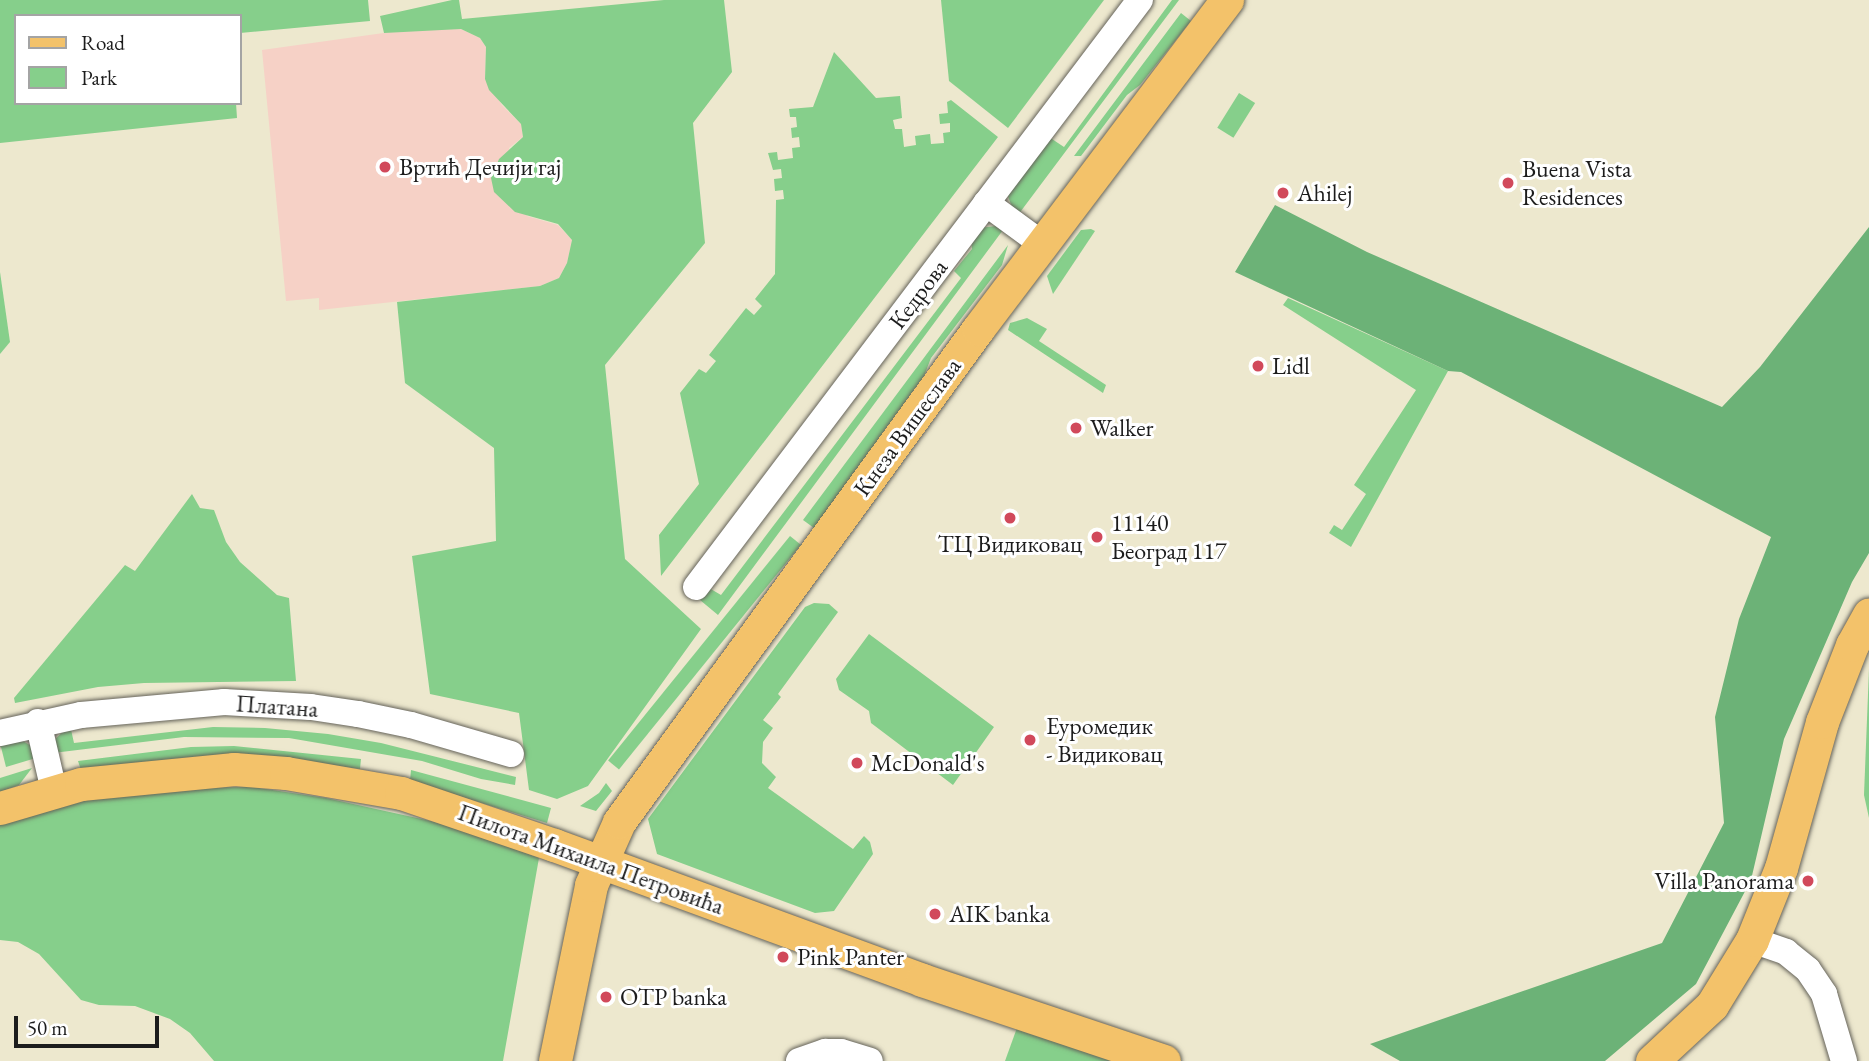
<!DOCTYPE html>
<html>
<head>
<meta charset="utf-8">
<style>
	body { margin:0 }
	#map { position:relative; width:1869px; height:1061px; overflow:hidden; background:#ede8ce; font-family:"EB Garamond",serif }
	div>[style] { position:absolute }
	[style*='--x'] { left:calc(var(--x)*1px); top:calc(var(--y)*1px); width:calc(var(--w)*1px); rotate:calc(var(--a)*1deg) }
	.built>* { inset:0; background:#f6d1c6 }
	.green>* { inset:0; background:#86cf8b; transform-origin:0 0 }
	.forest>* { inset:0; background:#6cb277 }
	.roads { filter:drop-shadow(0 0 2px #65635a) drop-shadow(0 0 2px #65635a) }
	.minor>* { height:26px; margin:-13px; padding:0 13px; transform-origin:13px; border-radius:13px; background:#fff }
	.major>* { height:33px; margin:-16.5px; padding:0 16.5px; transform-origin:16.5px; border-radius:16.5px; background:#f3c26a }
	.dots>* { width:19px; height:19px; translate:-50% -50%; box-sizing:border-box; border:4px solid #fff; border-radius:50% }
	span { translate:-50% -50%; white-space:nowrap; text-align:center; line-height:1.15; -webkit-text-stroke:6px #fff; paint-order:stroke }
	.poi-label { font-size:24px; color:#1c1c1c }
	.left { translate:0 -50%; text-align:left }
	.right { translate:-100% -50%; text-align:right }
	.street-label { font-size:24px; color:#1c1c1c }
	.legend { position:absolute; left:14px; top:14px; width:228px; height:91px; box-sizing:border-box; background:#fff; border:2px solid #a4a4a4; margin:0; padding:9px 12px; list-style:none; font-size:21px; color:#1c1c1c }
	.legend li { display:flex; align-items:center; gap:14px; height:35px }
	.legend b { width:35px; border:2px solid #a4a4a4 }
	.scale { position:absolute; left:14px; top:1016px; width:145px; height:32px; box-sizing:border-box; border:4px solid #1c1c1c; border-top:0; padding-left:9px; font-size:21px; line-height:24px; white-space:nowrap; color:#1c1c1c; -webkit-text-stroke:5px #fff; paint-order:stroke }
</style>
</head>
<body>
<div id="map">
	<div class="built">
		<div style="clip-path:polygon(461px 29px,480px 38px,486px 47px,485px 79px,502px 105px,521px 124px,523px 137px,509px 148px,527px 216px,558px 225px,572px 240px,567px 263px,559px 278px,540px 286px,319px 310px,319px 298px,286px 301px,262px 50px,405px 30px)"></div>
	</div>
	<div class="green">
		<div style="clip-path:polygon(0 0,368px 0,370px 21px,240px 33px,240px 16px,16px 16px,16px 103px,236px 103px,237px 118px,0 143px)"></div>
		<div style="clip-path:polygon(452px 0,459px 0,462px 19px,664px 0,724px 0,732px 72px,693px 123px,705px 243px,605px 365px,625px 559px,701px 629px,588px 786px,557px 799px,529px 790px,519px 713px,430px 694px,412px 556px,496px 541px,494px 448px,405px 383px,397px 302px,540px 286px,559px 278px,567px 263px,572px 240px,558px 224px,515px 212px,494px 192px,491px 178px,499px 159px,523px 137px,521px 124px,489px 90px,485px 79px,486px 47px,480px 38px,461px 29px,384px 33px,380px 16px)"></div>
		<div style="clip-path:polygon(941px 0,1104px 0,1008px 128px,949px 81px)"></div>
		<div style="clip-path:polygon(1172px 0,1179px 0,1018px 215px,1013px 210px,1006px 191px,1046px 135px,1064px 147px)"></div>
		<div style="clip-path:polygon(1181px 13px,1191px 21px,1140px 85px,1127px 95px,1081px 156px,1074px 156px)"></div>
		<div style="clip-path:polygon(834px 52px,876px 98px,900px 96px,902px 118px,893px 120px,895px 129px,902px 129px,904px 147px,916px 145px,915px 136px,930px 134px,931px 144px,944px 143px,943px 133px,950px 132px,950px 123px,940px 124px,939px 114px,948px 113px,947px 102px,951px 100px,998px 137px,661px 576px,659px 535px,699px 484px,680px 393px,699px 369px,706px 373px,716px 361px,709px 355px,746px 308px,754px 315px,762px 306px,755px 299px,775px 274px,776px 200px,784px 199px,783px 190px,775px 191px,774px 179px,782px 178px,781px 169px,773px 170px,768px 153px,777px 152px,778px 160px,793px 158px,792px 148px,800px 147px,799px 137px,792px 138px,791px 128px,797px 127px,796px 117px,790px 117px,789px 109px,813px 107px)"></div>
		<div style="left:1239px;top:93px;width:19px;height:41px;rotate:32deg"></div>
		<div style="clip-path:polygon(996px 226px,1003px 230px,718px 615px,700px 600px,709px 588px,721px 595px,961px 278px,954px 271px,972px 249px,971px 239px,979px 228px)"></div>
		<div style="clip-path:polygon(1091px 229px,1095px 231px,1053px 294px,1047px 276px,1081px 230px)"></div>
		<div style="clip-path:polygon(1008px 245px,1002px 265px,931px 358px,924px 376px,814px 528px,803px 520px)"></div>
		<div style="clip-path:polygon(0 272px,10px 342px,0 354px)"></div>
		<div style="clip-path:polygon(1288px 298px,1448px 371px,1351px 547px,1329px 533px,1334px 525px,1342px 530px,1366px 494px,1354px 485px,1416px 390px,1283px 305px)"></div>
		<div style="clip-path:polygon(1027px 318px,1047px 329px,1039px 341px,1106px 385px,1103px 393px,1008px 330px,1010px 323px)"></div>
		<div style="clip-path:polygon(192px 494px,200px 508px,214px 510px,226px 542px,240px 562px,277px 595px,289px 598px,296px 681px,144px 683px,98px 687px,15px 703px,14px 698px,125px 565px,135px 571px)"></div>
		<div style="left:790px;top:536px;width:14px;height:289px;rotate:39deg"></div>
		<div style="clip-path:polygon(814px 603px,829px 604px,838px 612px,778px 694px,781px 697px,763px 720px,773px 728px,763px 742px,762px 763px,776px 777px,768px 788px,853px 849px,864px 836px,870px 842px,873px 854px,834px 911px,815px 913px,657px 854px,648px 819px,805px 607px)"></div>
		<div style="clip-path:polygon(869px 634px,994px 727px,953px 785px,871px 723px,869px 711px,839px 690px,836px 679px)"></div>
		<div style="clip-path:polygon(1869px 669px,1869px 818px,1864px 795px)"></div>
		<div style="clip-path:polygon(70px 725px,74px 743px,213px 727px,265px 728px,328px 734px,381px 743px,516px 777px,515px 785px,481px 779px,422px 761px,289px 738px,184px 737px,53px 753px,52px 742px)"></div>
		<div style="clip-path:polygon(23px 741px,33px 747px,36px 758px,6px 767px,0 743px)"></div>
		<div style="clip-path:polygon(234px 746px,361px 759px,360px 769px,266px 757px,82px 773px,78px 761px,191px 747px)"></div>
		<div style="clip-path:polygon(32px 768px,19px 785px,0 792px,0 778px)"></div>
		<div style="clip-path:polygon(411px 770px,551px 808px,547px 823px,410px 781px)"></div>
		<div style="clip-path:polygon(606px 783px,612px 791px,596px 811px,580px 806px,599px 793px)"></div>
		<div style="clip-path:polygon(253px 787px,326px 798px,458px 827px,539px 858px,503px 1061px,214px 1061px,190px 1033px,170px 1019px,135px 1006px,99px 1005px,81px 1000px,39px 954px,18px 942px,0 940px,0 823px,96px 795px,167px 788px)"></div>
		<div style="clip-path:polygon(1022px 1014px,1165px 1061px,1005px 1061px)"></div>
	</div>
	<div class="forest">
		<div style="clip-path:polygon(1275px 205px,1367px 252px,1722px 407px,1760px 367px,1869px 227px,1869px 553px,1852px 582px,1784px 739px,1751px 880px,1696px 984px,1605px 1061px,1400px 1061px,1370px 1044px,1662px 943px,1724px 823px,1715px 717px,1739px 619px,1771px 537px,1461px 372px,1448px 371px,1235px 272px)"></div>
	</div>
	<div class="roads">
		<div class="minor">
			<div style="--x:986;--y:203;--w:69;--a:36.2"></div>
			<div style="--x:696;--y:587;--w:736;--a:-52.9"></div>
			<div style="--x:38;--y:722;--w:71;--a:76.9"></div>
			<div style="--x:0;--y:733;--w:83;--a:-12.5"></div>
			<div style="--x:81;--y:715;--w:144;--a:-5.2"></div>
			<div style="--x:224;--y:702;--w:87;--a:3.3"></div>
			<div style="--x:311;--y:707;--w:48;--a:8.5"></div>
			<div style="--x:358;--y:714;--w:54;--a:11.7"></div>
			<div style="--x:411;--y:725;--w:104;--a:16.2"></div>
			<div style="--x:1752;--y:940;--w:36;--a:19"></div>
			<div style="--x:1786;--y:952;--w:28;--a:39"></div>
			<div style="--x:1808;--y:970;--w:29;--a:56"></div>
			<div style="--x:1824;--y:994;--w:70;--a:73.4"></div>
			<div style="--x:799;--y:1061;--w:28;--a:-19"></div>
			<div style="--x:825;--y:1052;--w:16;--a:0"></div>
			<div style="--x:841;--y:1052;--w:30;--a:17"></div>
		</div>
		<div class="major">
			<div style="--x:0;--y:808;--w:84;--a:-16.5"></div>
			<div style="--x:81;--y:784;--w:154;--a:-5.6"></div>
			<div style="--x:234;--y:769;--w:52;--a:4.4"></div>
			<div style="--x:286;--y:773;--w:117;--a:9.9"></div>
			<div style="--x:401;--y:793;--w:162;--a:18.8"></div>
			<div style="--x:554;--y:845;--w:392;--a:20.1"></div>
			<div style="--x:922;--y:980;--w:255;--a:18.5"></div>
			<div style="--x:555;--y:1061;--w:180;--a:-78.4"></div>
			<div style="--x:591;--y:885;--w:69;--a:-66"></div>
			<div style="--x:619;--y:822;--w:610;--a:-53.94"></div>
			<div style="--x:978;--y:329;--w:413;--a:-52.9"></div>
			<div style="--x:1652;--y:1061;--w:82;--a:-43"></div>
			<div style="--x:1712;--y:1005;--w:76;--a:-58.4"></div>
			<div style="--x:1752;--y:940;--w:78;--a:-68.1"></div>
			<div style="--x:1781;--y:868;--w:152;--a:-74.3"></div>
			<div style="--x:1822;--y:722;--w:83;--a:-68.7"></div>
			<div style="--x:1852;--y:645;--w:35;--a:-61"></div>
		</div>
	</div>
	<div class="dots">
		<div style="left:385px;top:167px;background:#d1495b"></div>
		<div style="left:1508px;top:183px;background:#d1495b"></div>
		<div style="left:1283px;top:193px;background:#d1495b"></div>
		<div style="left:1258px;top:366px;background:#d1495b"></div>
		<div style="left:1076px;top:428px;background:#d1495b"></div>
		<div style="left:1010px;top:518px;background:#d1495b"></div>
		<div style="left:1097px;top:537px;background:#d1495b"></div>
		<div style="left:1030px;top:740px;background:#d1495b"></div>
		<div style="left:857px;top:763px;background:#d1495b"></div>
		<div style="left:1808px;top:881px;background:#d1495b"></div>
		<div style="left:935px;top:914px;background:#d1495b"></div>
		<div style="left:783px;top:957px;background:#d1495b"></div>
		<div style="left:606px;top:997px;background:#d1495b"></div>
	</div>
	<div class="poi-label">
		<span class="left" style="left:399px;top:167px">Вртић Дечији гај</span>
		<span class="left" style="left:1522px;top:183px">Buena Vista<br>Residences</span>
		<span class="left" style="left:1297px;top:193px">Ahilej</span>
		<span class="left" style="left:1272px;top:366px">Lidl</span>
		<span class="left" style="left:1090px;top:428px">Walker</span>
		<span class="left" style="left:1111px;top:537px">11140<br>Београд 117</span>
		<span style="left:1010px;top:544px">ТЦ Видиковац</span>
		<span class="left" style="left:1046px;top:740px">Еуромедик<br>- Видиковац</span>
		<span class="left" style="left:871px;top:763px">McDonald's</span>
		<span class="right" style="left:1794px;top:881px">Villa Panorama</span>
		<span class="left" style="left:949px;top:914px">AIK banka</span>
		<span class="left" style="left:797px;top:957px">Pink Panter</span>
		<span class="left" style="left:620px;top:997px">OTP banka</span>
	</div>
	<div class="street-label">
		<span style="left:918px;top:294px;rotate:-53deg">Кедрова</span>
		<span style="left:907px;top:427px;rotate:-54deg">Кнеза Вишеслава</span>
		<span style="left:277px;top:706px;rotate:4deg">Платана</span>
		<span style="left:591px;top:859px;rotate:20deg">Пилота Михаила Петровића</span>
	</div>
	<ul class="legend">
	<li><b style="height:9px;background:#f3c26a"></b>Road</li>
	<li><b style="height:19px;background:#86cf8b"></b>Park</li>
	</ul>
	<div class="scale">50 m</div>
</div>
</body>
</html>
